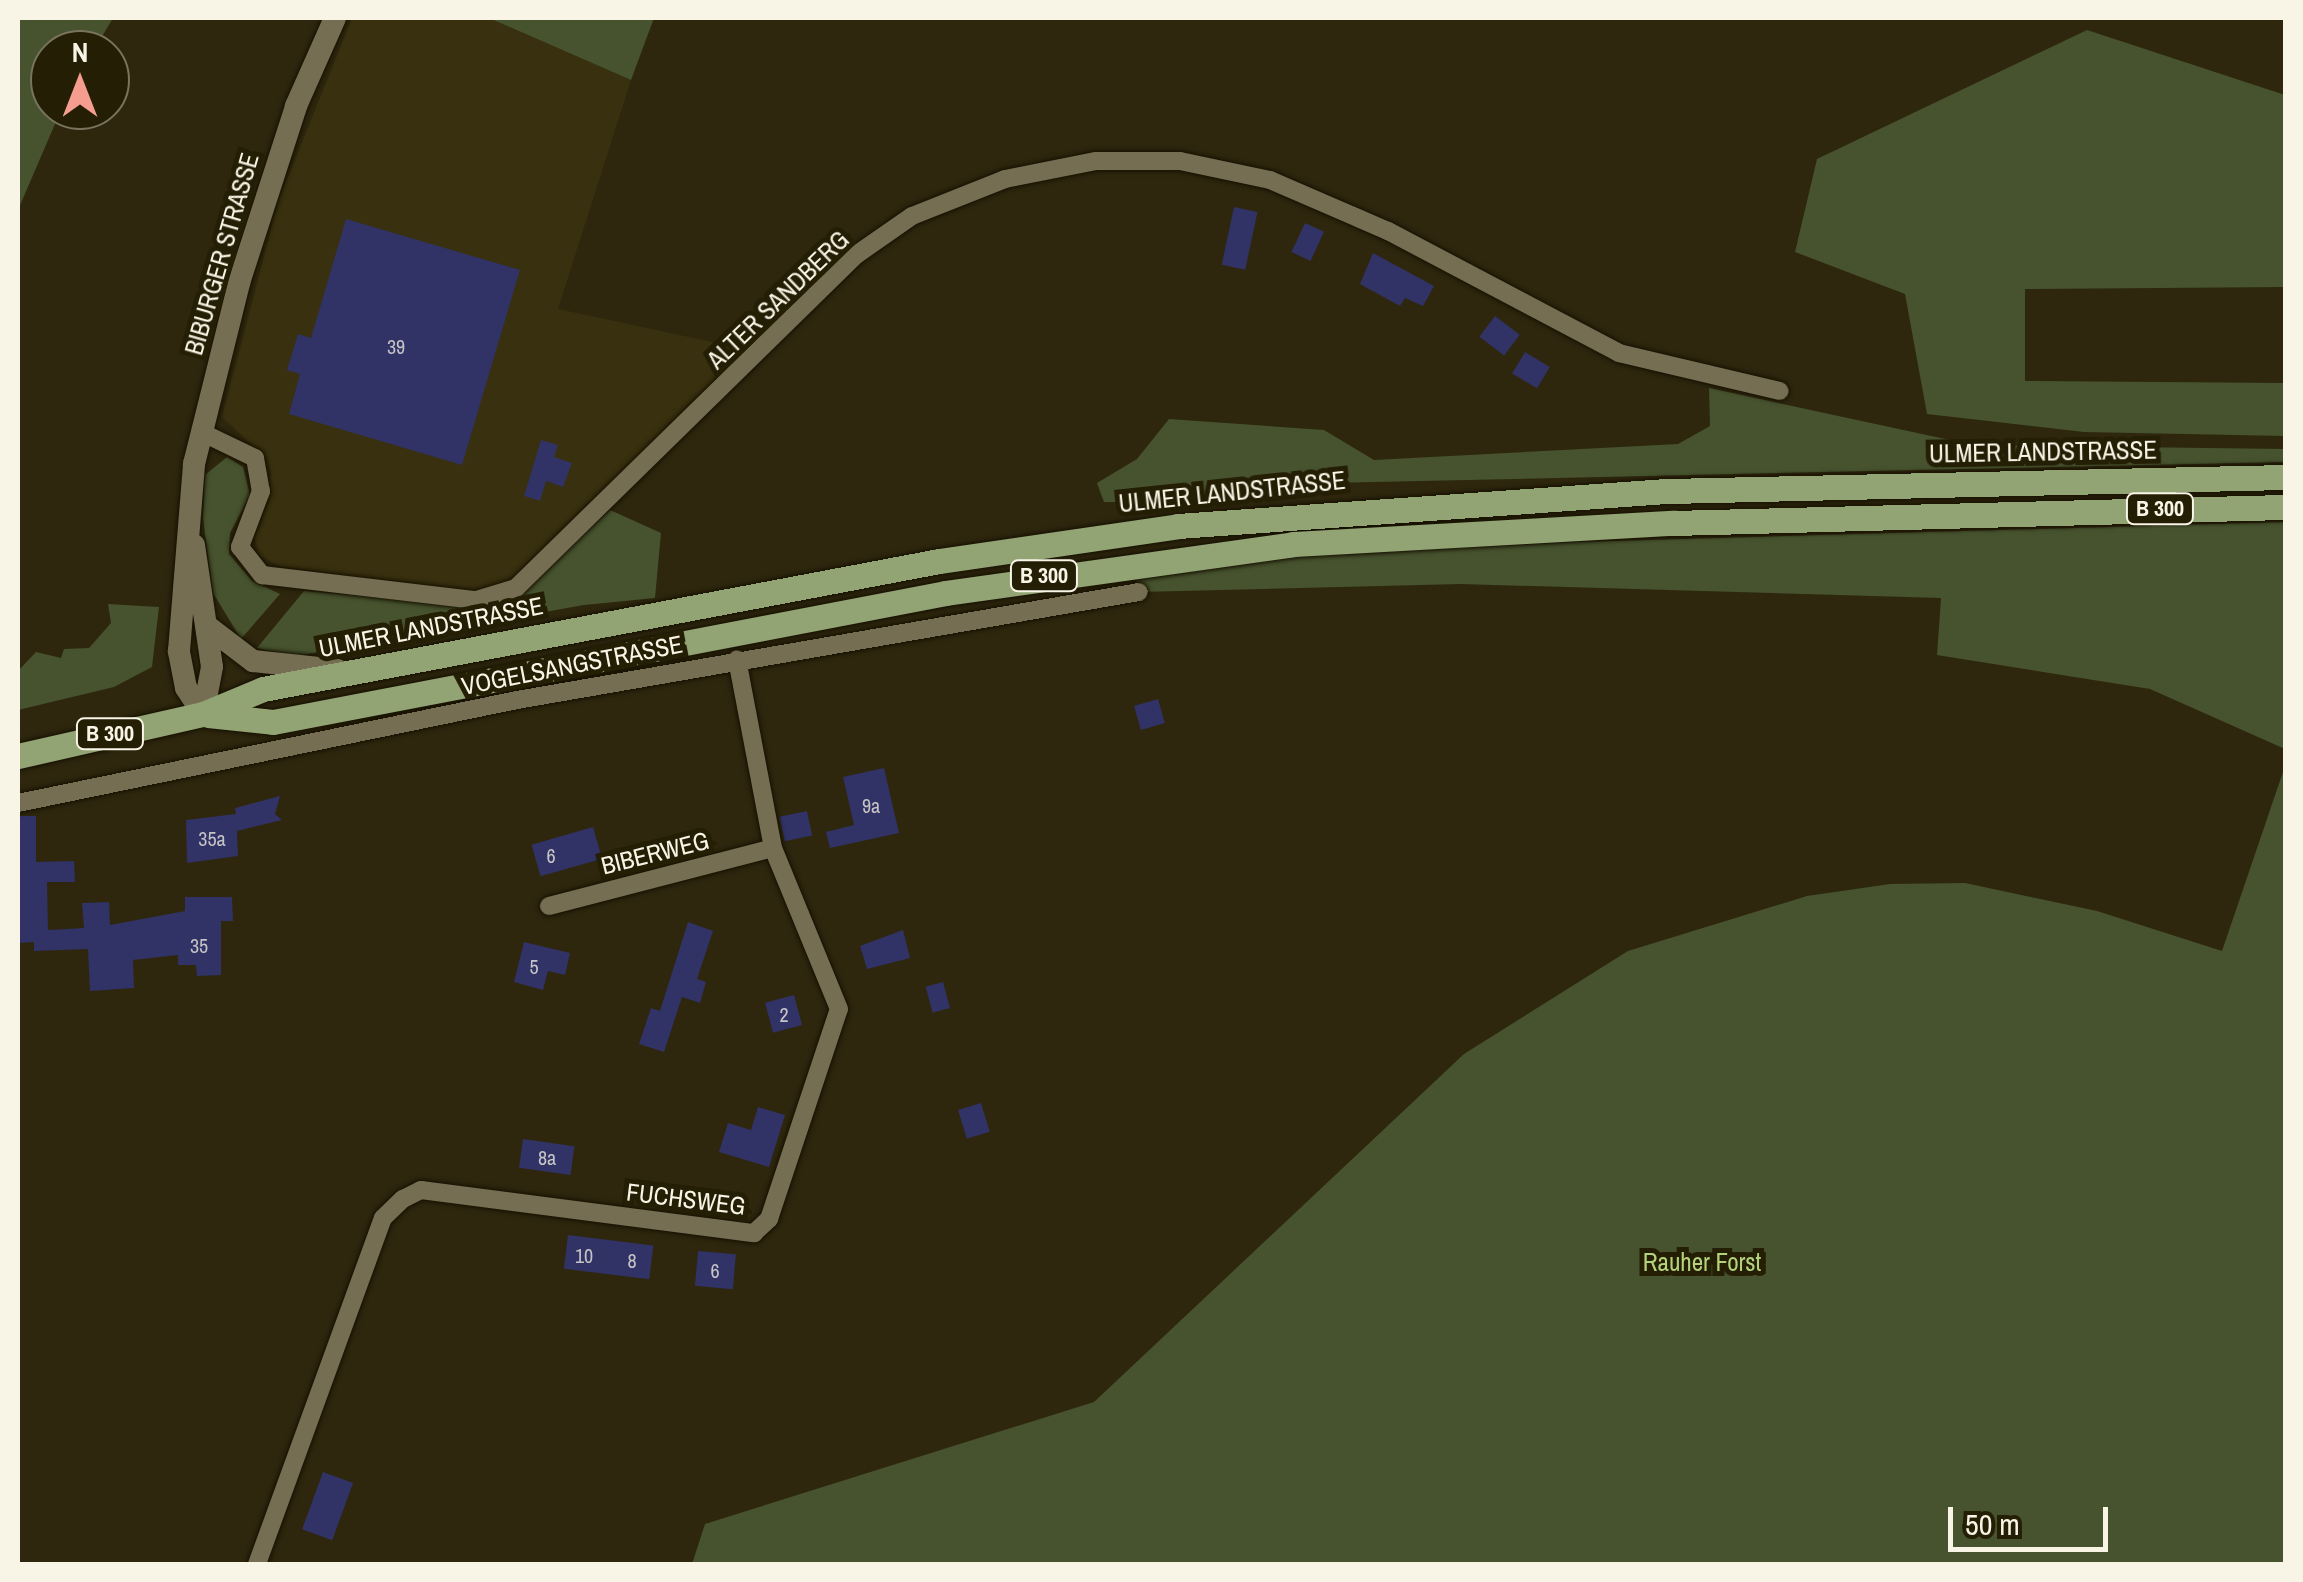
<!DOCTYPE html>
<html>
<head>
<meta charset="utf-8">
<style>
	body { margin:0 }
	#map { position:relative; width:2303px; height:1582px; overflow:hidden; background:#2e270e; font-family:"Archivo Narrow",sans-serif }
	div>[style] { position:absolute }
	[style*='--x'] { left:calc(var(--x)*1px); top:calc(var(--y)*1px); width:calc(var(--w)*1px); rotate:calc(var(--a)*1deg) }
	.built>* { inset:0; background:#38300e }
	.green>* { inset:0; background:#46532e }
	.building>* { inset:0; background:#313265; transform-origin:0 0 }
	.roads { filter:drop-shadow(0 0 2px #161000) drop-shadow(0 0 2px #161000) }
	.minor>* { height:18px; margin:-9px; padding:0 9px; transform-origin:9px; border-radius:9px; background:#756e52 }
	.tertiary>* { height:22px; margin:-11px; padding:0 11px; transform-origin:11px; border-radius:11px; background:#756e52 }
	.primary>* { height:25px; margin:-12.5px; padding:0 12.5px; transform-origin:12.5px; border-radius:12.5px; background:#92a374 }
	span { translate:-50% -50%; white-space:nowrap; text-align:center; line-height:1.15; -webkit-text-stroke:10px #241e05; paint-order:stroke }
	.number-label { font-size:20px; color:#c7c4c6 }
	.number-label span { -webkit-text-stroke-width:0 }
	.shield-label span { padding:2px 8px; background:#241e05; border:2px solid; border-radius:8px; -webkit-text-stroke-width:0 }
	.shield-label { font-size:22px; color:#f9f5e6; font-weight:700 }
	.street-label { font-size:25px; color:#f9f5e6 }
	.park-label { font-size:25px; color:#b4d27a }
	.frame { position:absolute; inset:0; border:20px solid #f9f5e6; pointer-events:none }
	.north { position:absolute; left:30px; top:30px; width:100px; height:100px; box-sizing:border-box; background:#241e05; border:2px solid #79745f; border-radius:50%; rotate:0deg; font-size:28px; font-weight:700; line-height:40px; text-align:center; color:#f9f5e6 }
	.north::after { content:''; display:block; margin:auto; width:35px; height:45px; background:#f59d8e; clip-path:polygon(50% 0,100% 100%,50% 72%,0 100%) }
	.scale { position:absolute; left:1948px; top:1507px; width:160px; height:45px; box-sizing:border-box; border:5px solid #f9f5e6; border-top:0; padding-left:12px; font-size:30px; line-height:35px; white-space:nowrap; color:#f9f5e6; -webkit-text-stroke:8px #241e05; paint-order:stroke }
</style>
</head>
<body>
<div id="map">
	<div class="built">
		<div style="clip-path:polygon(352px 18px,489px 18px,631px 80px,558px 309px,745px 349px,517px 577px,492px 590px,468px 593px,279px 566px,259px 555px,255px 538px,269px 503px,271px 471px,267px 459px,222px 417px,279px 199px)"></div>
	</div>
	<div class="green">
		<div style="clip-path:polygon(18px 18px,113px 18px,94px 50px,50px 50px,50px 110px,61px 110px,18px 210px)"></div>
		<div style="clip-path:polygon(489px 18px,654px 18px,631px 80px)"></div>
		<div style="clip-path:polygon(2087px 30px,2285px 95px,2285px 287px,2025px 289px,2025px 381px,2285px 383px,2285px 436px,2084px 432px,1927px 414px,1905px 294px,1795px 252px,1817px 159px)"></div>
		<div style="clip-path:polygon(1709px 388px,1973px 445px,2285px 449px,2285px 462px,1327px 483px,1138px 502px,1104px 502px,1097px 483px,1137px 459px,1169px 419px,1324px 430px,1374px 460px,1678px 444px,1710px 426px)"></div>
		<div style="clip-path:polygon(227px 457px,243px 467px,250px 495px,230px 533px,229px 554px,252px 581px,280px 594px,241px 639px,213px 593px,203px 518px,205px 475px)"></div>
		<div style="clip-path:polygon(610px 510px,661px 533px,655px 598px,584px 605px,296px 656px,257px 648px,304px 591px,464px 605px,512px 599px)"></div>
		<div style="clip-path:polygon(2285px 522px,2285px 749px,2150px 689px,1937px 655px,1941px 598px,1461px 584px,1139px 592px,1135px 575px,1323px 554px,1576px 542px)"></div>
		<div style="clip-path:polygon(108px 604px,159px 607px,152px 667px,114px 687px,18px 710px,18px 671px,36px 652px,61px 658px,64px 649px,89px 648px,111px 623px)"></div>
		<div style="clip-path:polygon(2285px 766px,2285px 1564px,692px 1564px,705px 1524px,1094px 1402px,1464px 1054px,1628px 951px,1807px 896px,1890px 884px,1965px 883px,2097px 911px,2222px 951px)"></div>
	</div>
	<div class="building">
		<div style="left:1234px;top:207px;width:24px;height:59px;rotate:12deg"></div>
		<div style="clip-path:polygon(346px 219px,520px 270px,462px 465px,289px 414px,300px 374px,287px 370px,298px 334px,311px 338px)"></div>
		<div style="left:1305px;top:223px;width:21px;height:32px;rotate:25deg"></div>
		<div style="clip-path:polygon(1373px 253px,1434px 286px,1423px 306px,1405px 298px,1400px 306px,1360px 284px)"></div>
		<div style="left:1495px;top:316px;width:31px;height:26px;rotate:37deg"></div>
		<div style="left:1525px;top:352px;width:29px;height:25px;rotate:31deg"></div>
		<div style="clip-path:polygon(541px 440px,558px 445px,554px 457px,572px 463px,563px 487px,546px 481px,540px 501px,524px 496px)"></div>
		<div style="left:1158px;top:699px;width:25px;height:25px;rotate:74deg"></div>
		<div style="clip-path:polygon(884px 768px,899px 833px,830px 848px,826px 832px,854px 825px,843px 777px)"></div>
		<div style="clip-path:polygon(280px 796px,275px 814px,282px 820px,237px 831px,238px 856px,187px 863px,186px 820px,236px 814px,235px 808px)"></div>
		<div style="left:807px;top:811px;width:25px;height:28px;rotate:78deg"></div>
		<div style="clip-path:polygon(18px 816px,36px 816px,36px 862px,74px 861px,75px 882px,47px 882px,48px 930px,84px 928px,82px 903px,109px 902px,110px 925px,185px 911px,185px 897px,232px 897px,233px 921px,221px 921px,221px 975px,197px 976px,196px 965px,178px 965px,178px 955px,133px 960px,134px 988px,90px 991px,88px 949px,34px 951px,34px 942px,18px 943px)"></div>
		<div style="left:593px;top:827px;width:33px;height:64px;rotate:74deg"></div>
		<div style="clip-path:polygon(688px 922px,713px 931px,697px 979px,706px 982px,700px 1003px,682px 997px,664px 1052px,639px 1044px,651px 1008px,660px 1011px)"></div>
		<div style="clip-path:polygon(903px 930px,910px 958px,867px 969px,860px 946px)"></div>
		<div style="clip-path:polygon(524px 942px,570px 953px,565px 975px,548px 971px,543px 990px,514px 982px)"></div>
		<div style="left:943px;top:982px;width:27px;height:18px;rotate:75deg"></div>
		<div style="left:794px;top:995px;width:31px;height:30px;rotate:75deg"></div>
		<div style="left:981px;top:1103px;width:30px;height:24px;rotate:73deg"></div>
		<div style="clip-path:polygon(758px 1107px,785px 1115px,769px 1167px,719px 1152px,728px 1123px,751px 1130px)"></div>
		<div style="left:523px;top:1139px;width:52px;height:29px;rotate:8deg"></div>
		<div style="left:568px;top:1235px;width:86px;height:34px;rotate:7deg"></div>
		<div style="left:698px;top:1251px;width:38px;height:35px;rotate:5deg"></div>
		<div style="left:323px;top:1472px;width:32px;height:61px;rotate:20deg"></div>
	</div>
	<div class="roads">
		<div class="minor">
			<div style="--x:201;--y:432;--w:60;--a:25.7"></div>
			<div style="--x:255;--y:458;--w:34;--a:80"></div>
			<div style="--x:261;--y:491;--w:60;--a:110.6"></div>
			<div style="--x:240;--y:547;--w:36;--a:52"></div>
			<div style="--x:262;--y:575;--w:215;--a:6.7"></div>
			<div style="--x:476;--y:600;--w:42;--a:-16.7"></div>
			<div style="--x:516;--y:588;--w:476;--a:-44.4"></div>
			<div style="--x:856;--y:255;--w:68;--a:-34.9"></div>
			<div style="--x:912;--y:216;--w:100;--a:-21.7"></div>
			<div style="--x:1005;--y:179;--w:93;--a:-11.2"></div>
			<div style="--x:1096;--y:161;--w:84;--a:0"></div>
			<div style="--x:1180;--y:161;--w:92;--a:11.9"></div>
			<div style="--x:1270;--y:180;--w:129;--a:23.4"></div>
			<div style="--x:1388;--y:231;--w:261;--a:27.8"></div>
			<div style="--x:1619;--y:353;--w:165;--a:13.3"></div>
			<div style="--x:18;--y:803;--w:510;--a:-11.66"></div>
			<div style="--x:517;--y:700;--w:631;--a:-9.85"></div>
			<div style="--x:549;--y:906;--w:231;--a:-14.5"></div>
			<div style="--x:257;--y:1564;--w:368;--a:-70"></div>
			<div style="--x:383;--y:1218;--w:28;--a:-44"></div>
			<div style="--x:403;--y:1199;--w:20;--a:-27"></div>
			<div style="--x:421;--y:1190;--w:336;--a:7.4"></div>
			<div style="--x:754;--y:1233;--w:21;--a:-43"></div>
			<div style="--x:769;--y:1219;--w:221;--a:-71.6"></div>
			<div style="--x:839;--y:1009;--w:174;--a:-112.3"></div>
			<div style="--x:773;--y:848;--w:192;--a:-100.8"></div>
		</div>
		<div class="tertiary">
			<div style="--x:194;--y:545;--w:123;--a:81.6"></div>
			<div style="--x:212;--y:667;--w:48;--a:100.8"></div>
			<div style="--x:207;--y:626;--w:58;--a:37.3"></div>
			<div style="--x:253;--y:661;--w:85;--a:6"></div>
			<div style="--x:203;--y:714;--w:31;--a:-123"></div>
			<div style="--x:186;--y:688;--w:38;--a:-101"></div>
			<div style="--x:179;--y:651;--w:188;--a:-85.4"></div>
			<div style="--x:194;--y:464;--w:187;--a:-76"></div>
			<div style="--x:239;--y:283;--w:186;--a:-72.1"></div>
			<div style="--x:296;--y:106;--w:96;--a:-66.1"></div>
		</div>
		<div class="primary">
			<div style="--x:208;--y:715;--w:65;--a:6.1"></div>
			<div style="--x:273;--y:722;--w:685;--a:-10.85"></div>
			<div style="--x:946;--y:593;--w:350;--a:-8"></div>
			<div style="--x:1293;--y:544;--w:381;--a:-3.2"></div>
			<div style="--x:1673;--y:523;--w:613;--a:-1.5"></div>
			<div style="--x:18;--y:756;--w:190;--a:-12.8"></div>
			<div style="--x:203;--y:714;--w:65;--a:-22.6"></div>
			<div style="--x:263;--y:689;--w:688;--a:-10.72"></div>
			<div style="--x:939;--y:561;--w:242;--a:-8.3"></div>
			<div style="--x:1178;--y:526;--w:492;--a:-4.1"></div>
			<div style="--x:1669;--y:491;--w:617;--a:-1.3"></div>
		</div>
	</div>
	<div class="number-label">
		<span style="left:396px;top:346px">39</span>
		<span style="left:871px;top:805px">9a</span>
		<span style="left:212px;top:838px">35a</span>
		<span style="left:551px;top:855px">6</span>
		<span style="left:199px;top:945px">35</span>
		<span style="left:534px;top:966px">5</span>
		<span style="left:784px;top:1014px">2</span>
		<span style="left:547px;top:1157px">8a</span>
		<span style="left:584px;top:1255px">10</span>
		<span style="left:632px;top:1260px">8</span>
		<span style="left:715px;top:1270px">6</span>
	</div>
	<div class="shield-label">
		<span style="left:2160px;top:509px">B 300</span>
		<span style="left:1044px;top:576px">B 300</span>
		<span style="left:110px;top:734px">B 300</span>
	</div>
	<div class="street-label">
		<span style="left:222px;top:254px;rotate:-74deg">BIBURGER STRASSE</span>
		<span style="left:778px;top:300px;rotate:-44deg">ALTER SANDBERG</span>
		<span style="left:2043px;top:452px;rotate:-1deg">ULMER LANDSTRASSE</span>
		<span style="left:1232px;top:492px;rotate:-6deg">ULMER LANDSTRASSE</span>
		<span style="left:431px;top:627px;rotate:-11deg">ULMER LANDSTRASSE</span>
		<span style="left:572px;top:665px;rotate:-11deg">VOGELSANGSTRASSE</span>
		<span style="left:655px;top:853px;rotate:-14deg">BIBERWEG</span>
		<span style="left:686px;top:1199px;rotate:7deg">FUCHSWEG</span>
	</div>
	<div class="park-label">
		<span style="left:1702px;top:1262px">Rauher Forst</span>
	</div>
	<div class="frame"></div>
	<div class="north">N</div>
	<div class="scale">50 m</div>
</div>
</body>
</html>
